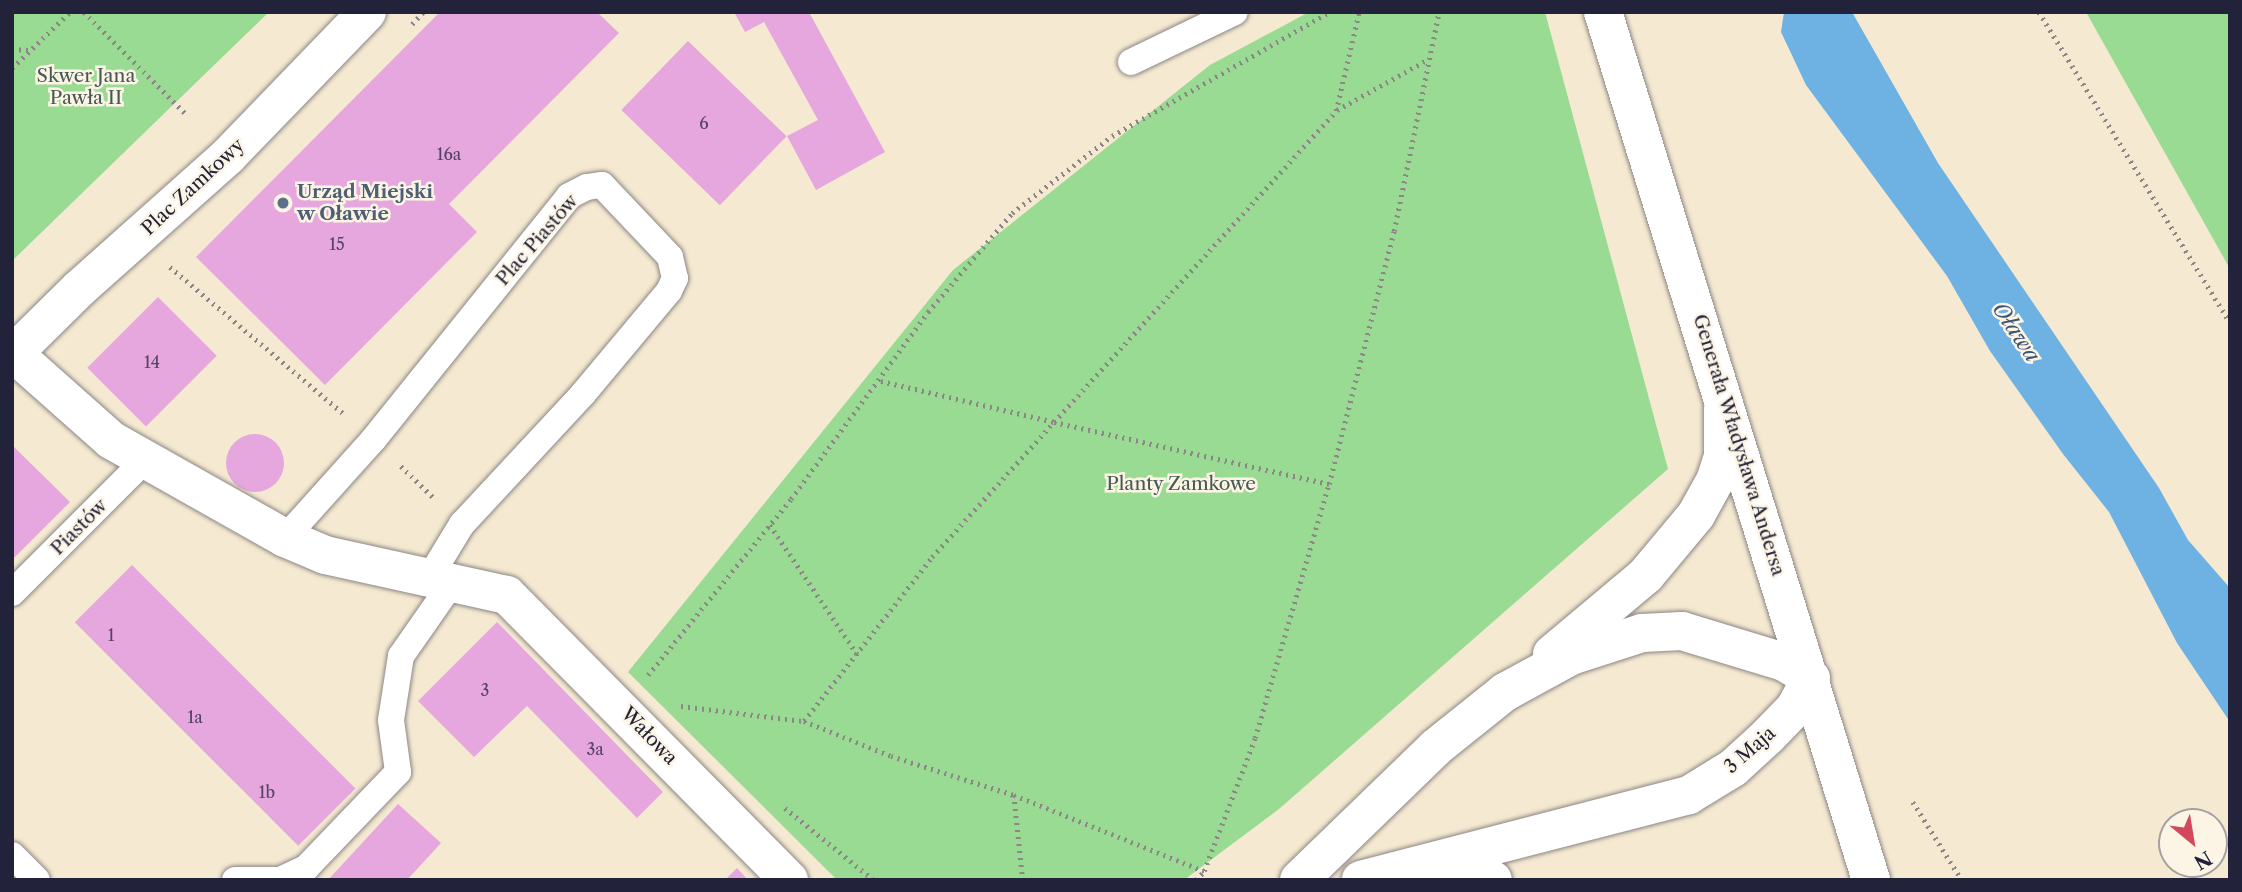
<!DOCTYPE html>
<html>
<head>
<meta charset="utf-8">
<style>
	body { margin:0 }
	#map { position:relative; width:2242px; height:892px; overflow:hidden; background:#f5ead1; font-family:"Libre Caslon Text",serif }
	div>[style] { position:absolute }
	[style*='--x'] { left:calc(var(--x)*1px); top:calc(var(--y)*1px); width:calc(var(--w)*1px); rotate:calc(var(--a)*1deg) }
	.green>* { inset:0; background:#99db93 }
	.water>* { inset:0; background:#6db2e3 }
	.building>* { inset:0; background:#e6a6de; transform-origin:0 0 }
	.round { border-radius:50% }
	.path>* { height:4.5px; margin-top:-2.25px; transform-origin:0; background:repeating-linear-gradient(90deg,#8c8686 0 2px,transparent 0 7px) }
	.roads { filter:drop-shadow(0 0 2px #8c8686) drop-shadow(0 0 2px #8c8686) }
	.service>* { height:26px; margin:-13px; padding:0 13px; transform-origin:13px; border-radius:13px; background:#fff }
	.minor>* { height:38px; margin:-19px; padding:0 19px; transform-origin:19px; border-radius:19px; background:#fff }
	.secondary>* { height:38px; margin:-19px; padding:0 19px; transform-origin:19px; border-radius:19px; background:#fff }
	.primary>* { height:38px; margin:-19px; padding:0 19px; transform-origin:19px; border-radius:19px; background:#fff }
	.dots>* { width:19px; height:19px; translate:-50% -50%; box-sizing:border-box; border:4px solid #fcf5e5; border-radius:50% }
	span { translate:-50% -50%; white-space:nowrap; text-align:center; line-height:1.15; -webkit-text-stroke:5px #fcf5e5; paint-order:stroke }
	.number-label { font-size:16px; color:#534364 }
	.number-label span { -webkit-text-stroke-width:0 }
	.park-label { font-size:19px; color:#465a55 }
	.street-label { font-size:19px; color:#22223b }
	.service-label { font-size:19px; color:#4e5e75; font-weight:700 }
	.left { translate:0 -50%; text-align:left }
	.water-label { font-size:21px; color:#3c5476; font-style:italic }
	.frame { position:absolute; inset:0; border:14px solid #22223b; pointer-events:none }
	.north { position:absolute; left:2158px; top:808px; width:70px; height:70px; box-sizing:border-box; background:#fcf5e5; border:2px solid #a5a1a1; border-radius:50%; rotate:150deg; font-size:19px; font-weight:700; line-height:28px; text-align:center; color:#22223b }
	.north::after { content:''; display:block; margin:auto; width:24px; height:32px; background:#d1495b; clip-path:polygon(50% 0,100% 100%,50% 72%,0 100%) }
</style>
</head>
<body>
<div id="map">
	<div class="green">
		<div style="clip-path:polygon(12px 12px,269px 12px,12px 261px)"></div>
		<div style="clip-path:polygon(1309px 12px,1545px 12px,1668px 469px,1279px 809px,1184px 880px,837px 880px,628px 672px,953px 270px,1210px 65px)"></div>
		<div style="clip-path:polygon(2086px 12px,2230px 12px,2230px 269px)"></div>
	</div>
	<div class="water">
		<div style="clip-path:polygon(1784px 12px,1852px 12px,1938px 163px,2159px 488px,2188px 540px,2230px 588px,2230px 722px,2177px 643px,2109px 512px,2063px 454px,1990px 351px,1947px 276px,1806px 85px,1781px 32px)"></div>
	</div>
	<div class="building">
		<div style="clip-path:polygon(440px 12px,597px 12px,619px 33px,449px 204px,477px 232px,325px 385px,196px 257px)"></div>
		<div style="clip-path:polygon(734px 12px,809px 12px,885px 152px,816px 190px,787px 136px,818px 120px,764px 22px,745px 32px)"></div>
		<div style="left:688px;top:41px;width:137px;height:96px;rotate:44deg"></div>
		<div style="left:158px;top:297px;width:83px;height:100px;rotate:45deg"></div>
		<div class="round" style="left:226px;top:434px;width:58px;height:58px"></div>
		<div style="clip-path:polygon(12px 445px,70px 502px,12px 560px)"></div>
		<div style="left:132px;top:565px;width:316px;height:81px;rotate:45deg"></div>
		<div style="clip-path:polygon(497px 622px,663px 792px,637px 818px,527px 706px,474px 757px,418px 701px)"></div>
		<div style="clip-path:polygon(398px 804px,441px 843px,407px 880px,328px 880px)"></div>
		<div style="clip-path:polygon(737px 868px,748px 880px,725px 880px)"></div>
	</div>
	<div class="path">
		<div style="--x:84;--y:12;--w:144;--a:45"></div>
		<div style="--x:2039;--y:12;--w:364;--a:58.4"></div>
		<div style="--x:412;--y:24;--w:16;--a:-47"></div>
		<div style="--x:12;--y:49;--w:17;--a:3"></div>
		<div style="--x:12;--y:68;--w:81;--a:-44"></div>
		<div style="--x:1337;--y:110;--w:103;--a:-29.1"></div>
		<div style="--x:170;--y:267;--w:229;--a:40.2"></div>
		<div style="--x:881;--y:381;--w:178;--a:13.3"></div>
		<div style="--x:1054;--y:422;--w:420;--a:-47.8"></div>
		<div style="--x:1336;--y:111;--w:102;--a:-76.9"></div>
		<div style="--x:401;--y:466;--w:47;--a:44.1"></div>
		<div style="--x:770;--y:525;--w:156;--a:56"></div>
		<div style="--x:648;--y:675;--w:227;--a:-50.9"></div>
		<div style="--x:791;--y:499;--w:232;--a:-53.8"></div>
		<div style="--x:928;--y:312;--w:130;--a:-49.7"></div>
		<div style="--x:1012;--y:213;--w:126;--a:-37.6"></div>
		<div style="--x:1112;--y:136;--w:250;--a:-29.7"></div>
		<div style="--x:681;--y:706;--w:124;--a:7"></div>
		<div style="--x:804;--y:721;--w:94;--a:21.9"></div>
		<div style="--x:891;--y:756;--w:129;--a:17.6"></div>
		<div style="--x:1014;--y:795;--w:205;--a:21.8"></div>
		<div style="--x:804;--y:721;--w:208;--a:-52"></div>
		<div style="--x:932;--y:557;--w:182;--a:-47.9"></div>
		<div style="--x:1054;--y:422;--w:282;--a:12.7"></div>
		<div style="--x:1014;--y:795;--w:85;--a:84"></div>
		<div style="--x:1913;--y:802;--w:92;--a:57.9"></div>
		<div style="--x:785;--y:808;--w:114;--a:39"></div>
		<div style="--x:1196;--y:880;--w:12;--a:-48"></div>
		<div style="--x:1204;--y:871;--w:142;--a:-69"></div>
		<div style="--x:1255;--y:738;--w:265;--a:-73.8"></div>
		<div style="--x:1329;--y:484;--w:261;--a:-75.6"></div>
		<div style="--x:1394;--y:231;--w:224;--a:-78.4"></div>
	</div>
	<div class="roads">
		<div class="service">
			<div style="--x:1131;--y:62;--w:115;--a:-25.7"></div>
			<div style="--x:285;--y:538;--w:132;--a:-48.1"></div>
			<div style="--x:373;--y:440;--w:313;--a:-51.2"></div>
			<div style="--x:569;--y:196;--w:20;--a:-27"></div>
			<div style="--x:587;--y:187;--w:15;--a:-8"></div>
			<div style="--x:602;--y:185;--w:99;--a:46.6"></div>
			<div style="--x:670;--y:257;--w:22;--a:77"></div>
			<div style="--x:675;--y:278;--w:14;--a:115"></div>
			<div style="--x:669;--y:291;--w:134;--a:129.9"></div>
			<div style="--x:583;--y:394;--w:178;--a:132.9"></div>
			<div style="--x:462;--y:524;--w:66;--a:121.3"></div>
			<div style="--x:12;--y:593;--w:188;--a:-45"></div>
			<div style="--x:12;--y:855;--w:35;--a:45"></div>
			<div style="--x:235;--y:880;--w:45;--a:0"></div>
			<div style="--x:280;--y:880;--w:29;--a:-25"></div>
			<div style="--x:306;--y:868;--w:133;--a:-46.2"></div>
			<div style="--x:398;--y:772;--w:52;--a:-97.7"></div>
			<div style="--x:391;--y:720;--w:65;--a:-81.1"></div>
			<div style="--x:401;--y:656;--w:89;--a:-55.1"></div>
		</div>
		<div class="minor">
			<div style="--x:12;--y:352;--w:132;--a:41.6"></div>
			<div style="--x:111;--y:440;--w:200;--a:29.4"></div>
			<div style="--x:285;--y:538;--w:43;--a:23"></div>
			<div style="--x:325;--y:555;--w:186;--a:12.4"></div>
			<div style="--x:507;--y:595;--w:401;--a:45.3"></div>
			<div style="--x:12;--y:355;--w:95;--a:-44.6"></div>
			<div style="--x:80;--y:288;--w:198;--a:-41.7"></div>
			<div style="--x:228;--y:156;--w:200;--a:-46"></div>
		</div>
		<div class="secondary">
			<div style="--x:1552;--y:654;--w:123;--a:-40"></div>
			<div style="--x:1646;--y:575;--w:78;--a:-50.2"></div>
			<div style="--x:1696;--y:515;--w:39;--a:-61"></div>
			<div style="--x:1715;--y:481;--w:25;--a:-72"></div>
			<div style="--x:1723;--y:457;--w:49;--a:-90"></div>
			<div style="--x:1430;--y:875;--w:63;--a:4.5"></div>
			<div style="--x:1299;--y:880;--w:190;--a:-44.1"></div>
			<div style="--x:1435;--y:748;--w:90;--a:-38.7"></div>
			<div style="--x:1505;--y:692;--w:75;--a:-28.6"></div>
			<div style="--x:1571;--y:656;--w:75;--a:-17.9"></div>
			<div style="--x:1642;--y:633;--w:40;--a:-2.9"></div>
			<div style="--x:1682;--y:631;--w:107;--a:16.9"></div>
			<div style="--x:1784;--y:662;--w:31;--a:31"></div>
			<div style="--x:1811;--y:678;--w:34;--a:118"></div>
			<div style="--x:1795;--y:708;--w:39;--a:134"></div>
			<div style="--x:1768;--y:736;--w:47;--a:137.6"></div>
			<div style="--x:1733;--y:768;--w:52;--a:148.5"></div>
			<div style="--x:1689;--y:795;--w:339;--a:165.5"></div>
		</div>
		<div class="primary">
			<div style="--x:1603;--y:12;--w:908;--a:72.84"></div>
		</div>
	</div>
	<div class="dots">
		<div style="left:283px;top:203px;background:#5c6f8a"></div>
	</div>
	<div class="number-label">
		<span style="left:704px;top:123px">6</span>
		<span style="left:449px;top:154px">16a</span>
		<span style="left:337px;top:244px">15</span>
		<span style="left:152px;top:362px">14</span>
		<span style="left:111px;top:635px">1</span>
		<span style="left:485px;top:690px">3</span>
		<span style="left:195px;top:717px">1a</span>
		<span style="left:595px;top:749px">3a</span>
		<span style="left:267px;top:792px">1b</span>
	</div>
	<div class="park-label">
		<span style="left:86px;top:87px">Skwer Jana<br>Pawła II</span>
		<span style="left:1181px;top:484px">Planty Zamkowe</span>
	</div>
	<div class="street-label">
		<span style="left:193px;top:187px;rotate:-43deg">Plac Zamkowy</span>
		<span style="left:537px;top:240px;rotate:-49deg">Plac Piastów</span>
		<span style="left:1739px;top:445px;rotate:73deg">Generała Władysława Andersa</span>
		<span style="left:79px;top:527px;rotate:-45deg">Piastów</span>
		<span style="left:649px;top:736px;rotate:46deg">Wałowa</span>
		<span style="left:1750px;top:750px;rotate:-41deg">3 Maja</span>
	</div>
	<div class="service-label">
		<span class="left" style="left:297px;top:203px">Urząd Miejski<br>w Oławie</span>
	</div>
	<div class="water-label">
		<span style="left:2016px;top:332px;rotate:56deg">Oława</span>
	</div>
	<div class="frame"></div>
	<div class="north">N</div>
</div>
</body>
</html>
